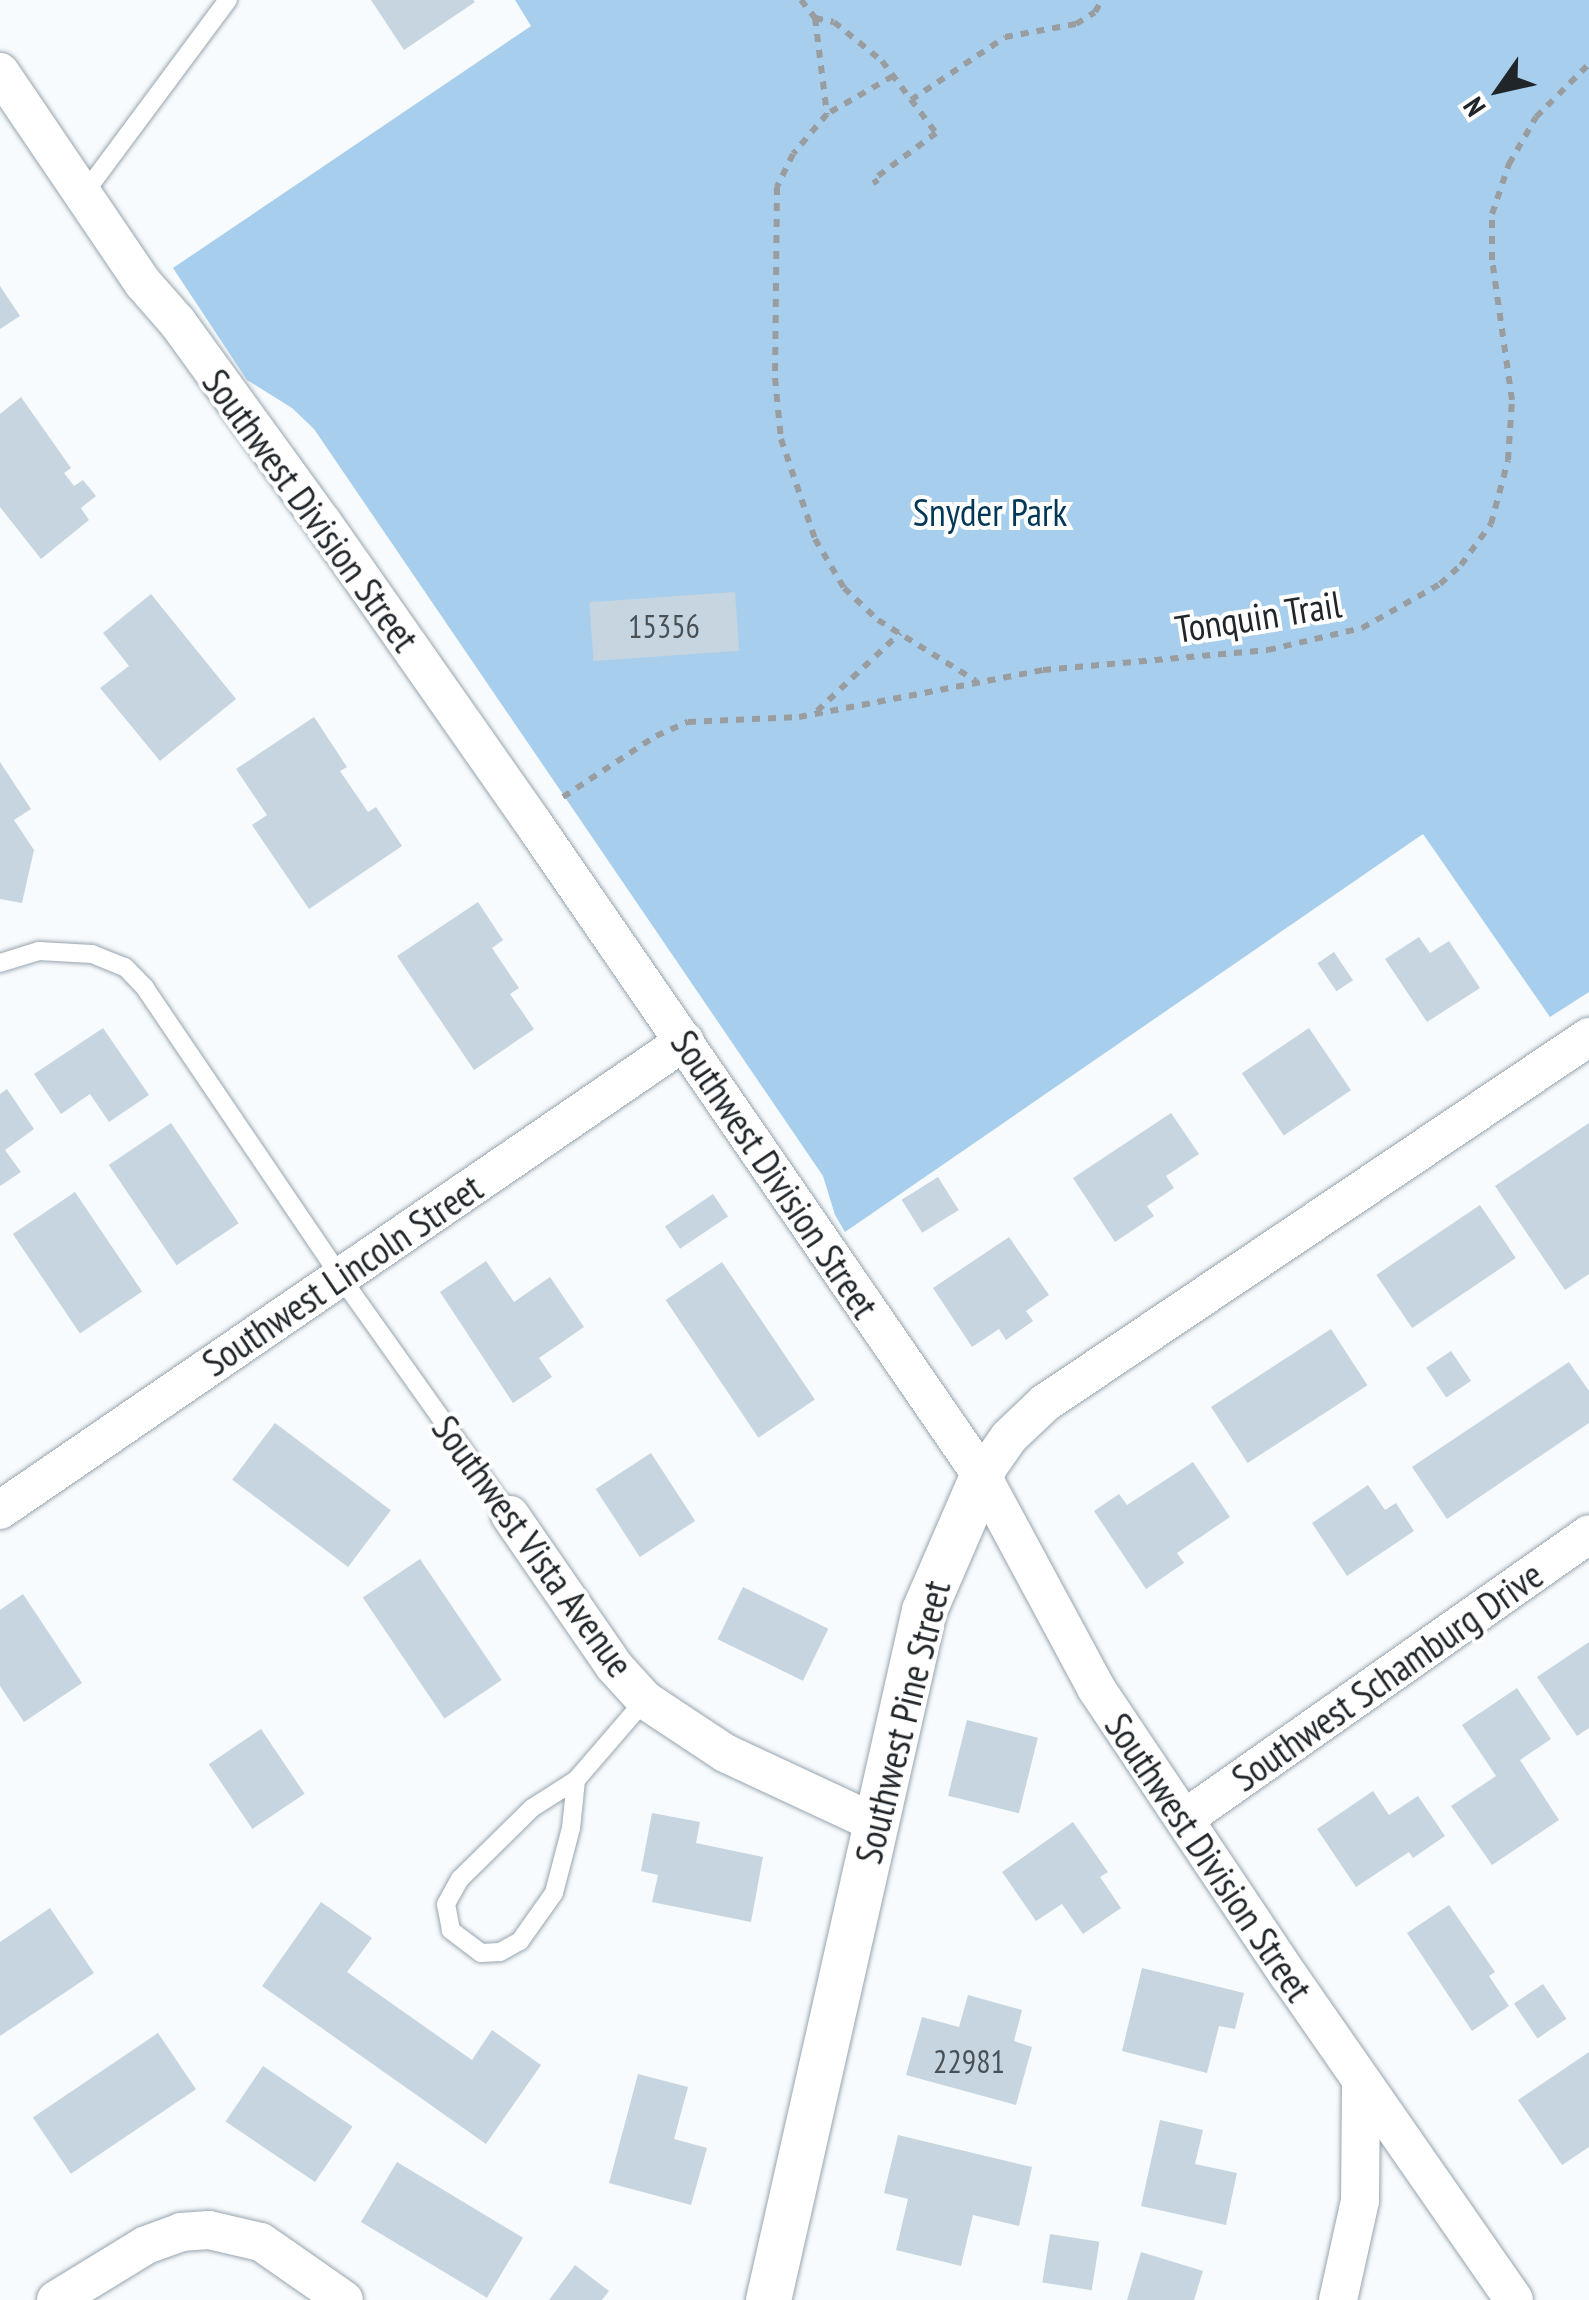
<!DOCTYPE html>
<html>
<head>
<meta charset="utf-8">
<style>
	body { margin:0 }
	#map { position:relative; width:1589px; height:2300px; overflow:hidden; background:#f8fbfd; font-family:"PT Sans Narrow",sans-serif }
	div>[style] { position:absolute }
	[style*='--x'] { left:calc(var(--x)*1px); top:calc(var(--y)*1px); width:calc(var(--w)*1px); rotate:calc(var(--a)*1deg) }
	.green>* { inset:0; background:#a7cfed }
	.building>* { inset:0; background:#c6d5e0; transform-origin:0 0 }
	.path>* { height:6px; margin-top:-3px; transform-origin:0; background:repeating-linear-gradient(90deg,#999da0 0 8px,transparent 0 16px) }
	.roads { filter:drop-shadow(0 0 2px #97a5b0) drop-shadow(0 0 2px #97a5b0) }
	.service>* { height:18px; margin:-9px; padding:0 9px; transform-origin:9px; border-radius:9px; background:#fff }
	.minor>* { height:38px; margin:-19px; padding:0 19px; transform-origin:19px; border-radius:19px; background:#fff }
	.tertiary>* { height:45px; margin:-22.5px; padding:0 22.5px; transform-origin:22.5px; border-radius:22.5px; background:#fff }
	span { translate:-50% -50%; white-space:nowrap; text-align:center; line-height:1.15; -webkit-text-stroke:8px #fff; paint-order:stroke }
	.number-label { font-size:32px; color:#495157 }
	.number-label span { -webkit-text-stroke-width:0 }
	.street-label { font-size:38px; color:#1f2529 }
	.park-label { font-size:38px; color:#023857 }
	.north { position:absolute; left:1449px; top:40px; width:100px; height:100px; -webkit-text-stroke:8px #fff; paint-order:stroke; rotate:236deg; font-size:28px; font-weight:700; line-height:40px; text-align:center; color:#1f2529 }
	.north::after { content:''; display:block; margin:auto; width:35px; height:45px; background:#1f2529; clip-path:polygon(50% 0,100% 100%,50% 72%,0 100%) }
</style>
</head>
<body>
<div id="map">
	<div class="green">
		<div style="clip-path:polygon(515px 0,1589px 0,1589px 992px,1550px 1017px,1423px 834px,845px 1232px,835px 1215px,823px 1176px,314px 429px,292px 408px,247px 380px,173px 268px,531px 26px)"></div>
	</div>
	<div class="building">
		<div style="clip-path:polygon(371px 0,473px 0,475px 2px,404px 50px)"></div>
		<div style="clip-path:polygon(0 286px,20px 316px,0 329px)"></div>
		<div style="clip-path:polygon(21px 397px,71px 468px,64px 473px,74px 486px,83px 480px,96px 496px,81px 508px,89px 520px,41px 559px,0 507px,0 414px)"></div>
		<div style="left:735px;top:592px;width:59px;height:146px;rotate:86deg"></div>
		<div style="clip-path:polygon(151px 594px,236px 699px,160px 761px,100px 688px,129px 666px,103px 633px)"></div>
		<div style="clip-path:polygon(314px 717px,347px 767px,340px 771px,368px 812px,376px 807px,402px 846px,309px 909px,252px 825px,267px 815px,236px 769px)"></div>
		<div style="clip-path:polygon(0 762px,31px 809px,14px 820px,34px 850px,22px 903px,0 899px)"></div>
		<div style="clip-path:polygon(478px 902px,503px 940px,492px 948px,519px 988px,510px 994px,534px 1029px,474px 1070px,397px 956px)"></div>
		<div style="clip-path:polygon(1419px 937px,1430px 953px,1449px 941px,1480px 988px,1427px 1022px,1385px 959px)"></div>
		<div style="left:1334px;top:952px;width:34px;height:20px;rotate:56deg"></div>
		<div style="clip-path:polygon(103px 1028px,149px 1095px,109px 1122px,90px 1094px,61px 1114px,34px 1074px)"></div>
		<div style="left:1309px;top:1028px;width:75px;height:81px;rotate:56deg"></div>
		<div style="clip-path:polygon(7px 1089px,34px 1129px,5px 1150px,21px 1172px,0 1186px,0 1094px)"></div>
		<div style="clip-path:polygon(1171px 1113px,1199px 1154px,1166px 1176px,1174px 1188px,1147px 1206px,1154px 1216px,1115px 1242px,1073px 1178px)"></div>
		<div style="left:171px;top:1123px;width:121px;height:75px;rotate:56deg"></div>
		<div style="clip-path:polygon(1589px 1123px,1589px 1274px,1565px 1290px,1495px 1186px)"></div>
		<div style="left:938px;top:1177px;width:39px;height:43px;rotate:58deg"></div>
		<div style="left:75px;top:1192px;width:120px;height:75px;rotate:56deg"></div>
		<div style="left:713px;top:1194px;width:27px;height:58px;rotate:56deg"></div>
		<div style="left:1480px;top:1205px;width:64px;height:125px;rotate:56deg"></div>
		<div style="clip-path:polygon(1009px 1237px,1049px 1295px,1026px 1311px,1033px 1321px,1006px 1340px,999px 1329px,972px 1347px,933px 1288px)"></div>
		<div style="clip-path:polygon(486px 1261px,514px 1302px,550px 1277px,584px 1327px,539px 1358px,552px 1377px,513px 1403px,440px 1292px)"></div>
		<div style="left:722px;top:1262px;width:166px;height:68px;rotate:56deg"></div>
		<div style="left:1331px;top:1329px;width:67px;height:143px;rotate:57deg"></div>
		<div style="left:1451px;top:1351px;width:36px;height:30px;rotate:56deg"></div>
		<div style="clip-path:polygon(1569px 1362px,1589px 1391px,1589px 1423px,1447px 1519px,1412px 1467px)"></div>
		<div style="left:275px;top:1423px;width:145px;height:71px;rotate:37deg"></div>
		<div style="left:651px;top:1453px;width:81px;height:66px;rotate:57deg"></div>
		<div style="clip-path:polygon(1193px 1462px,1230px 1517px,1177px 1553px,1184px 1563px,1146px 1589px,1094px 1511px,1119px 1494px,1127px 1505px)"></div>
		<div style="clip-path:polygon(1368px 1485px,1385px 1510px,1396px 1503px,1414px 1531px,1347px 1576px,1312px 1523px)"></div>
		<div style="left:420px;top:1559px;width:146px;height:69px;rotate:56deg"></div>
		<div style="left:743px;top:1587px;width:95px;height:58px;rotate:26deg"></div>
		<div style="clip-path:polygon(23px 1594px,82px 1683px,24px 1722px,0 1686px,0 1610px)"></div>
		<div style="clip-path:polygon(1589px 1642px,1589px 1728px,1577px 1736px,1537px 1677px)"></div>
		<div style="clip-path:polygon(1517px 1688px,1551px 1739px,1520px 1760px,1559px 1820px,1492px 1865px,1451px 1806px,1496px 1776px,1462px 1725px)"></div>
		<div style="left:967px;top:1720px;width:73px;height:78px;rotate:14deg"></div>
		<div style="left:261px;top:1729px;width:78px;height:63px;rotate:56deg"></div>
		<div style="clip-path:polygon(1373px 1791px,1389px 1815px,1418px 1796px,1445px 1836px,1413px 1858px,1409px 1852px,1356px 1887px,1317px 1829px)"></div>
		<div style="clip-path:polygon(652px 1813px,700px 1822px,696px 1843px,763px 1857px,751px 1922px,652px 1902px,658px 1875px,641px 1871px)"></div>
		<div style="clip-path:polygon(1073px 1822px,1108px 1872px,1100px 1877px,1121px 1908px,1083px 1934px,1062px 1904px,1036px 1921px,1002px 1872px)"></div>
		<div style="clip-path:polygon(321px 1902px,372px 1938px,347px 1972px,472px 2060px,492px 2030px,541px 2065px,486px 2144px,262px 1986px)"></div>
		<div style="clip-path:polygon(1449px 1905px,1495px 1972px,1489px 1976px,1509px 2006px,1472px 2031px,1407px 1933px)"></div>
		<div style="clip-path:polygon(50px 1908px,94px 1973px,0 2036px,0 1942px)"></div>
		<div style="clip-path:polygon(1142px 1968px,1244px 1993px,1235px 2029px,1219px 2026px,1207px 2073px,1122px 2051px)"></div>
		<div style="left:1543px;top:1984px;width:42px;height:35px;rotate:56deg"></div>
		<div style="clip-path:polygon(968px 1995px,1022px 2010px,1014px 2041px,1032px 2047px,1016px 2105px,906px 2075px,922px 2017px,959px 2027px)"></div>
		<div style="left:158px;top:2033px;width:68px;height:151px;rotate:56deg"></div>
		<div style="clip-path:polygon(1589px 2052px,1589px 2147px,1562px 2165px,1518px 2100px)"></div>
		<div style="left:263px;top:2066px;width:108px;height:67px;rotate:34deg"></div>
		<div style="clip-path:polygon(638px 2074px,688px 2087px,674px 2139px,707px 2148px,691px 2205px,609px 2183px)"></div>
		<div style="clip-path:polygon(1160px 2120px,1203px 2130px,1195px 2164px,1237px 2173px,1226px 2225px,1141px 2206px)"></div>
		<div style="clip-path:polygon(898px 2135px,1032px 2167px,1019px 2226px,973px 2215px,961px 2266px,896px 2250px,908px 2199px,884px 2193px)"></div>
		<div style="left:397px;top:2162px;width:147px;height:70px;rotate:31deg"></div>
		<div style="left:1050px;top:2234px;width:50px;height:49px;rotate:9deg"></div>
		<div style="clip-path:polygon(1141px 2252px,1203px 2271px,1194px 2300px,1127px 2300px)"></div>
		<div style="clip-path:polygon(575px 2265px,609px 2291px,602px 2300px,549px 2300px)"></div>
	</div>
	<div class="path">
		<div style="--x:801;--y:0;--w:23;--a:52"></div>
		<div style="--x:815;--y:18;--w:19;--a:12"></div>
		<div style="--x:834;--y:22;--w:62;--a:39.1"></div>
		<div style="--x:882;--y:61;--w:90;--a:53.1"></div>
		<div style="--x:936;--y:133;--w:77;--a:143.4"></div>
		<div style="--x:874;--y:179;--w:6;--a:59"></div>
		<div style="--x:815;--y:18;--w:97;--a:82.9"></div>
		<div style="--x:893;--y:76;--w:76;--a:150.1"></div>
		<div style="--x:827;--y:114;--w:52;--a:130.4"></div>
		<div style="--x:793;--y:154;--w:37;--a:116"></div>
		<div style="--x:777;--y:187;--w:191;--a:90.6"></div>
		<div style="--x:775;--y:378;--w:61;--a:84.4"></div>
		<div style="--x:781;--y:439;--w:106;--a:71.2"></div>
		<div style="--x:815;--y:539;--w:57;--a:59.4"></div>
		<div style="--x:844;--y:588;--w:47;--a:43.3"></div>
		<div style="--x:878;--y:620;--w:115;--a:31.9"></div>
		<div style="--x:911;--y:100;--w:113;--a:-33.8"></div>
		<div style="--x:1005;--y:37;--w:72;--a:-10.4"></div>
		<div style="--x:1076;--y:24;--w:22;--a:-32"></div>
		<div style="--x:1095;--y:12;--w:14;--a:-60"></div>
		<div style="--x:817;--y:711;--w:114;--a:-43.2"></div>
		<div style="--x:563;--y:797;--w:111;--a:-33.3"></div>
		<div style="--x:656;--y:736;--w:35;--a:-24"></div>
		<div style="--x:688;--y:722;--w:111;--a:-2.6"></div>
		<div style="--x:799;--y:717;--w:248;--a:-10.9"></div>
		<div style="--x:1043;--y:670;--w:226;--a:-5.1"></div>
		<div style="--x:1268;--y:650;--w:97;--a:-13.2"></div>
		<div style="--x:1362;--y:628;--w:90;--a:-29.4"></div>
		<div style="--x:1440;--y:584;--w:28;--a:-42"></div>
		<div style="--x:1461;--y:565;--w:51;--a:-53.8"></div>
		<div style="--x:1491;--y:524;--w:66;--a:-75.1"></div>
		<div style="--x:1508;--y:460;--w:60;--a:-86.2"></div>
		<div style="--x:1512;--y:400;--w:141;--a:-98.1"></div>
		<div style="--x:1492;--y:260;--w:46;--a:-90"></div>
		<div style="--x:1492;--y:214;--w:53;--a:-71.2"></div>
		<div style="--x:1509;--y:164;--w:54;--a:-60.1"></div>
		<div style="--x:1536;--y:117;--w:75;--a:-45"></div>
	</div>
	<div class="roads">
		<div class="service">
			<div style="--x:83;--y:195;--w:243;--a:-53.4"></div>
			<div style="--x:0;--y:963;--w:41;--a:-17.1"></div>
			<div style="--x:39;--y:951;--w:53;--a:3.2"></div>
			<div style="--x:92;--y:954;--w:35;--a:22"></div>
			<div style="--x:125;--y:967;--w:29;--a:46"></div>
			<div style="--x:145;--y:988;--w:348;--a:55.9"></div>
			<div style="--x:340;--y:1276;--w:293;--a:54.6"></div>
			<div style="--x:576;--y:1780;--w:48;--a:95.9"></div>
			<div style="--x:571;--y:1828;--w:67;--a:104.7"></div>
			<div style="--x:554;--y:1893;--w:59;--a:125.3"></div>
			<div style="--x:520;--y:1941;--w:23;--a:151"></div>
			<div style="--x:500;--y:1952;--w:19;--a:177"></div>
			<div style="--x:481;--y:1953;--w:38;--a:-143"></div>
			<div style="--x:451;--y:1930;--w:26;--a:-101"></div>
			<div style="--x:446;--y:1904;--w:29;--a:-61"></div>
			<div style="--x:460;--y:1879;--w:101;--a:-44.6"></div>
			<div style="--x:532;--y:1808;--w:52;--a:-32.5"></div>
			<div style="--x:576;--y:1780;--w:106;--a:-49.2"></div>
		</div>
		<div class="minor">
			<div style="--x:0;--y:72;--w:255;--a:55.9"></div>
			<div style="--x:143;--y:283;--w:53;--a:48.8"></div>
			<div style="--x:178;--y:323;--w:247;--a:54.1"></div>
			<div style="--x:323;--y:523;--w:363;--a:55"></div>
			<div style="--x:531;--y:820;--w:796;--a:55.49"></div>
			<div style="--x:982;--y:1476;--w:241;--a:61.7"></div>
			<div style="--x:1096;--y:1688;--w:347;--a:56.2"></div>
			<div style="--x:1289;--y:1976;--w:394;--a:55.2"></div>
			<div style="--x:982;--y:1476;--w:47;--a:-55.3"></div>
			<div style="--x:1009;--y:1437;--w:50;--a:-43.4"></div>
			<div style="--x:1045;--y:1403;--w:656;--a:-33.93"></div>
			<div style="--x:0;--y:1510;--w:830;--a:-34.4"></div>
			<div style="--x:510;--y:1515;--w:183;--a:55.4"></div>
			<div style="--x:614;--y:1666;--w:46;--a:47.6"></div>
			<div style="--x:645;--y:1700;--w:96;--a:33.5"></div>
			<div style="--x:725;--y:1753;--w:166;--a:25"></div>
			<div style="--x:1184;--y:1819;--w:495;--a:-35.1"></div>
			<div style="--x:56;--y:2300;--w:105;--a:-31.4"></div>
			<div style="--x:146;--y:2245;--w:37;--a:-20"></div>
			<div style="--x:181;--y:2232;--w:28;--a:-4"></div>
			<div style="--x:209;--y:2230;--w:53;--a:13"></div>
			<div style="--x:261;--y:2242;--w:101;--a:34.9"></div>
			<div style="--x:1338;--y:2300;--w:101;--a:-77.5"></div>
			<div style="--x:1360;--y:2201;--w:120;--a:-89.5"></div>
		</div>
		<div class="tertiary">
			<div style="--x:768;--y:2300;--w:707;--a:-77.26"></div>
			<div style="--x:924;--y:1610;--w:146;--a:-66.6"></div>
		</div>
	</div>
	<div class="number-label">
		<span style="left:664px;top:626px">15356</span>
		<span style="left:969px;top:2061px">22981</span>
	</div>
	<div class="street-label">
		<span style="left:311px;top:510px;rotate:54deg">Southwest Division Street</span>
		<span style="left:1258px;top:616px;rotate:-9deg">Tonquin Trail</span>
		<span style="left:775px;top:1174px;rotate:56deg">Southwest Division Street</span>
		<span style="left:342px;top:1275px;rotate:-34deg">Southwest Lincoln Street</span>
		<span style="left:533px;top:1546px;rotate:54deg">Southwest Vista Avenue</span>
		<span style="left:1387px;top:1676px;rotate:-35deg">Southwest Schamburg Drive</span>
		<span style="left:902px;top:1722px;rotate:-76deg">Southwest Pine Street</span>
		<span style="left:1209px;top:1857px;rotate:56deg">Southwest Division Street</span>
	</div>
	<div class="park-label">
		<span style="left:990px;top:512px">Snyder Park</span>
	</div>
	<div class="north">N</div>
</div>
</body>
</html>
